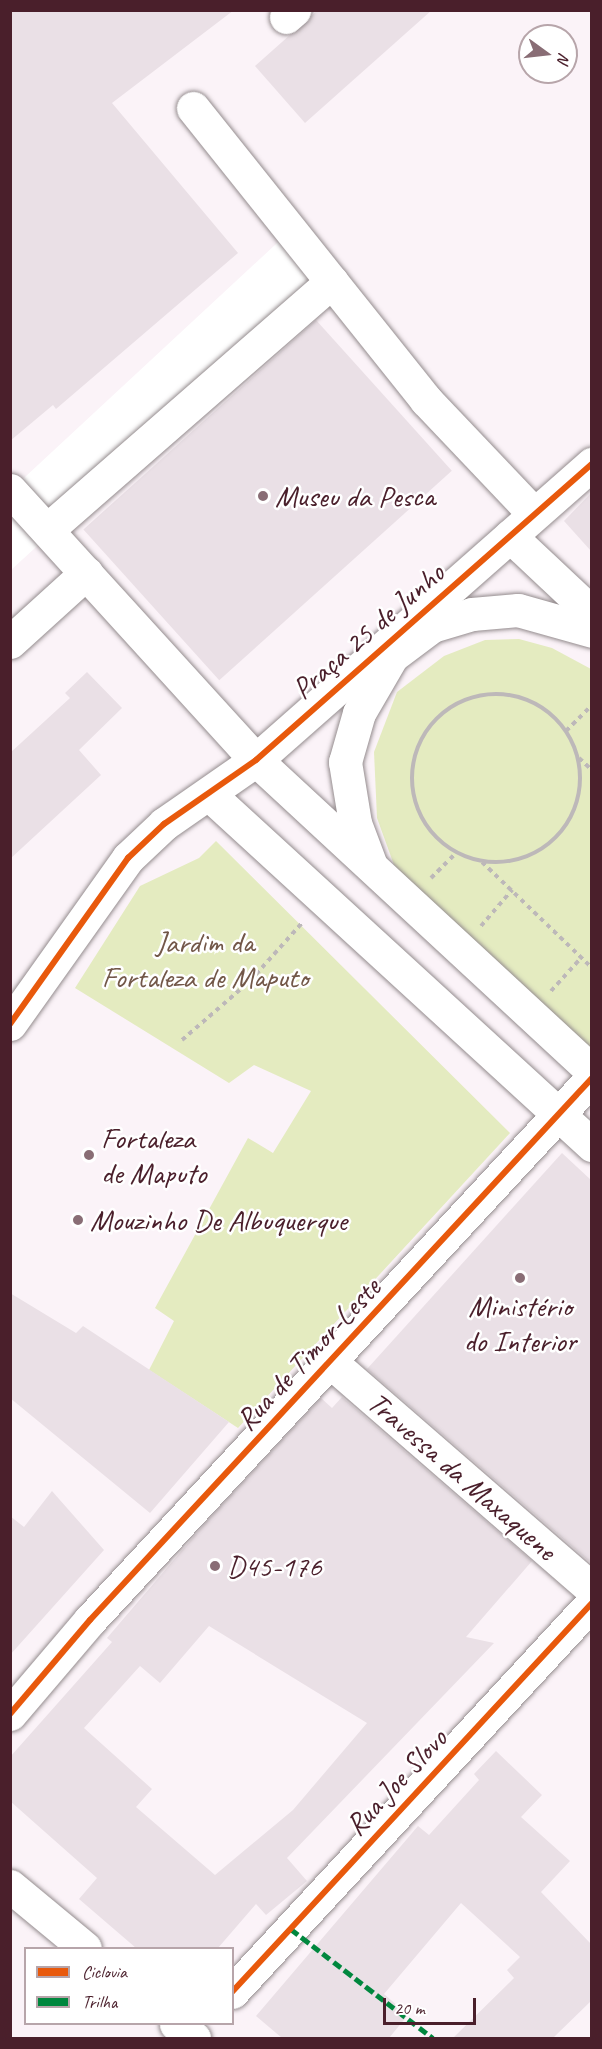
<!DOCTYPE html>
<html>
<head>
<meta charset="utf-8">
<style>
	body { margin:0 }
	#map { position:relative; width:602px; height:2049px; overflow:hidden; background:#fff; font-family:Caveat,sans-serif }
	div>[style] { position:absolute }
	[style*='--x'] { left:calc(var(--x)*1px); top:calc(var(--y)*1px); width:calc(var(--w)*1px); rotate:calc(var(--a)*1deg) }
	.built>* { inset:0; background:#fbf3f8 }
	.green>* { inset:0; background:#e4ebc0 }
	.building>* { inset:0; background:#eae0e6; transform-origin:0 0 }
	.path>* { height:4px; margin-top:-2px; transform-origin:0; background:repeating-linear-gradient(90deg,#bdb8b9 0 4.5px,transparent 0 9px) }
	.path>.ring { margin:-2px; padding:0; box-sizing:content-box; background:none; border:4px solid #bdb8b9; border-radius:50% }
	.roads { filter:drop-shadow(0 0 2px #948c8e) drop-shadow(0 0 2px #948c8e) }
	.minor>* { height:33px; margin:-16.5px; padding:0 16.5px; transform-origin:16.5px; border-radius:16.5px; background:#fff }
	.quiet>* { height:4.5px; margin-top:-2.25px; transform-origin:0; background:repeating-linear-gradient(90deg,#00873e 0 9px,transparent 0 13.5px) }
	.cycleway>* { height:6px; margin:-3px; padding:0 3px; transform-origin:3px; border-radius:3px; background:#e8590c }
	.dots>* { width:16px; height:16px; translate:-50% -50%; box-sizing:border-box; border:3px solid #fff; border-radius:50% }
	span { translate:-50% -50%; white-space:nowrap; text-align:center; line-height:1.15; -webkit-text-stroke:5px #fff; paint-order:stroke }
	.poi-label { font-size:30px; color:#4a1f2b }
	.left { translate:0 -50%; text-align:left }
	.street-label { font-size:30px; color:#4a1f2b }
	.park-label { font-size:30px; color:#725748 }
	.frame { position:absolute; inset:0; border:12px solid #4a1f2b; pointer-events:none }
	.legend { position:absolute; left:24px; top:1947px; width:210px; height:78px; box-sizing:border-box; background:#fff; border:2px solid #b7a5aa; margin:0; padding:8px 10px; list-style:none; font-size:18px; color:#4a1f2b }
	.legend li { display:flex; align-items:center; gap:12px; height:30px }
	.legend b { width:30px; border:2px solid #b7a5aa }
	.north { position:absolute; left:518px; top:24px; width:60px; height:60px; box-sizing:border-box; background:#fff; border:2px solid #b7a5aa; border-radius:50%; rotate:105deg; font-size:16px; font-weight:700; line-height:24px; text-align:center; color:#4a1f2b }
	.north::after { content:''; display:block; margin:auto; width:21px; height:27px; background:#896d75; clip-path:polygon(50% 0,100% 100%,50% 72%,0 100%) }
	.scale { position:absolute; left:383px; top:1998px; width:93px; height:27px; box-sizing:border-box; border:3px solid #4a1f2b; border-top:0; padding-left:8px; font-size:18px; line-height:21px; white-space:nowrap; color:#4a1f2b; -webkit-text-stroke:4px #fff; paint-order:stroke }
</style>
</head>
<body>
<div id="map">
	<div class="built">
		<div style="clip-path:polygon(evenodd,11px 11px,591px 11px,592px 396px,586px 401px,591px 397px,591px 2038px,11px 2038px,11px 570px,331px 277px,460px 467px,303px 219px,11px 490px,11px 11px,530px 36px,566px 36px,566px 72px,530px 72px,530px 36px,11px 11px,26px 1948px,232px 1948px,232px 2024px,26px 2024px,26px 1948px)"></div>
	</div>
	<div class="green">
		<div style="clip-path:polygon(519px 639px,552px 648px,591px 669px,591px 1052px,438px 914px,394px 865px,377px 818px,374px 752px,397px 692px,444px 656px,485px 640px)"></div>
		<div style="clip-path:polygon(216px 841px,510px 1133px,238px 1428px,149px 1370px,174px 1321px,155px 1308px,248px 1138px,273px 1153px,311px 1091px,254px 1065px,229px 1083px,75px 988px,140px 886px,199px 858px)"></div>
	</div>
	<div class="building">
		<div style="clip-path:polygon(10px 10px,234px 10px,112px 103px,238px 253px,56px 409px,53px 405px,10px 441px)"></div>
		<div style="clip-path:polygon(318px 10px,432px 10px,305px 123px,255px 66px)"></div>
		<div style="left:316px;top:320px;width:203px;height:313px;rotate:48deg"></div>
		<div style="clip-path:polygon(591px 493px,591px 551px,564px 521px)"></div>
		<div style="clip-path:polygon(87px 672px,122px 708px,79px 750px,101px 775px,10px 859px,10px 753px,70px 698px,65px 693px)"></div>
		<div style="clip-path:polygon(562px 1153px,591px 1180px,590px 1562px,367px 1369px)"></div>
		<div style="clip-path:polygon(10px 1293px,76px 1333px,83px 1326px,229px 1422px,150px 1513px,10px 1398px)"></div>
		<div style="clip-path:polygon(evenodd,342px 1397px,532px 1561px,466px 1637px,494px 1643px,287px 1858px,307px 1881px,266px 1915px,256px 1904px,218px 1948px,136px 1948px,79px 1899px,97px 1878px,10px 1801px,10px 1757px,112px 1642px,107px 1638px,208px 1520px,321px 1398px,332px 1408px,342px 1397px,209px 1626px,367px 1723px,293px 1810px,215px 1875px,136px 1807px,152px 1789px,84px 1728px,140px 1666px,160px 1683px,209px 1626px)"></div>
		<div style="clip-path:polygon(52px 1491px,104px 1550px,10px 1655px,10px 1516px,24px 1527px)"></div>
		<div style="clip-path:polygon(496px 1751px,542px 1795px,521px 1817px,570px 1861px,541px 1892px,591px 1944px,591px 2001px,553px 2038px,453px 2038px,514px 1978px,507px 1970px,520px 1957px,461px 1903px,384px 1994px,408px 2015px,389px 2038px,282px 2038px,256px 2016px,418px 1826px,429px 1835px,479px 1780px,474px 1774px)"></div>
	</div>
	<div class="path">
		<div class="ring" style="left:412px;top:694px;width:164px;height:164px"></div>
		<div style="--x:566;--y:731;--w:37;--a:-45"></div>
		<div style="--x:579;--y:758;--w:18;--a:43"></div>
		<div style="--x:482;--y:862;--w:153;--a:43.9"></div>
		<div style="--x:431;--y:878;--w:35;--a:-45"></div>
		<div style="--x:481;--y:926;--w:48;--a:-49.3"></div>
		<div style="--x:551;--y:991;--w:45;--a:-47.7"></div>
		<div style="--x:182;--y:1040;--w:90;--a:-40.9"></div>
		<div style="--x:250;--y:981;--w:78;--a:-48.1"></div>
	</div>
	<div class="roads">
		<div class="minor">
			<div style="--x:286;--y:17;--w:11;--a:-41"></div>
			<div style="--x:193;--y:108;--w:374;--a:51.4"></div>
			<div style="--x:426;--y:400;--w:157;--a:46.5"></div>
			<div style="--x:10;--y:490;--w:365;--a:47.7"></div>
			<div style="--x:256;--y:760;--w:458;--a:42.8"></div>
			<div style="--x:47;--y:530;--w:378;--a:-41.1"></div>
			<div style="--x:510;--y:536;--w:112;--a:43.2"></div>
			<div style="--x:10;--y:642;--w:103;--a:-42.2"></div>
			<div style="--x:211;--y:796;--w:517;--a:42.49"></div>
			<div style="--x:370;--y:863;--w:43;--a:-110.6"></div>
			<div style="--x:355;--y:823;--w:62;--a:-99.3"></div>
			<div style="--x:345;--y:762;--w:51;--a:-74.1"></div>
			<div style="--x:359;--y:713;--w:66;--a:-59.9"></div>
			<div style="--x:392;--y:656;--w:50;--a:-36.9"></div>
			<div style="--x:432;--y:626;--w:42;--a:-16.7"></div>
			<div style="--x:472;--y:614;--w:46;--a:-5"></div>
			<div style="--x:518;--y:610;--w:77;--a:15.8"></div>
			<div style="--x:10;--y:1024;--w:204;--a:-54.6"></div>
			<div style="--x:128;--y:858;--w:50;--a:-43.4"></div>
			<div style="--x:164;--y:824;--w:112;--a:-34.8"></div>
			<div style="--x:256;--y:760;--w:448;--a:-41.4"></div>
			<div style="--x:332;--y:1363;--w:344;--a:41"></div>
			<div style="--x:10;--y:1714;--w:123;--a:-49.6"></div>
			<div style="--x:90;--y:1620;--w:739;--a:-47.19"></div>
			<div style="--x:10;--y:1886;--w:97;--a:39.6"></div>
			<div style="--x:232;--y:1992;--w:530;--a:-47.22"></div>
			<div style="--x:176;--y:2024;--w:23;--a:38"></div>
		</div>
	</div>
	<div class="quiet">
		<div style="--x:291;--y:1929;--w:179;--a:37.5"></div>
	</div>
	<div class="cycleway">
		<div style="--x:10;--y:1024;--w:204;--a:-54.6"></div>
		<div style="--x:128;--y:858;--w:50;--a:-43.4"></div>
		<div style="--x:164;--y:824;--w:112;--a:-34.8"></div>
		<div style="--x:256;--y:760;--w:448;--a:-41.4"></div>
		<div style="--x:10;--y:1714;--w:123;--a:-49.6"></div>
		<div style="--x:90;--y:1620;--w:739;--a:-47.19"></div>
		<div style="--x:232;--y:1992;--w:530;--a:-47.22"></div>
	</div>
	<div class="dots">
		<div style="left:263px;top:496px;background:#896d75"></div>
		<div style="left:89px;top:1155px;background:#896d75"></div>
		<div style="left:78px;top:1220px;background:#896d75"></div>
		<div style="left:520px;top:1278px;background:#896d75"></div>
		<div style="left:215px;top:1566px;background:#896d75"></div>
	</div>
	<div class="poi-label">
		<span class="left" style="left:275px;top:496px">Museu da Pesca</span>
		<span class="left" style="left:101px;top:1155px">Fortaleza<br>de Maputo</span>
		<span class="left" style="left:90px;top:1220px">Mouzinho De Albuquerque</span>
		<span style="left:520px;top:1323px">Ministério<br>do Interior</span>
		<span class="left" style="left:227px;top:1566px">D45-176</span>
	</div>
	<div class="street-label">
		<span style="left:368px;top:631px;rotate:-41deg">Praça 25 de Junho</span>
		<span style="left:308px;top:1354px;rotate:-47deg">Rua de Timor-Leste</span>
		<span style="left:462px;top:1476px;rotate:41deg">Travessa da Maxaquene</span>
		<span style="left:396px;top:1782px;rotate:-47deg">Rua Joe Slovo</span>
	</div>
	<div class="park-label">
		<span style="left:205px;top:959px">Jardim da<br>Fortaleza de Maputo</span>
	</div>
	<div class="frame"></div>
	<ul class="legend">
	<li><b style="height:8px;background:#e8590c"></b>Ciclovia</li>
	<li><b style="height:8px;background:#00873e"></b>Trilha</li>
	</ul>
	<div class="north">N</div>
	<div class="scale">20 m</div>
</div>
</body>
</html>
